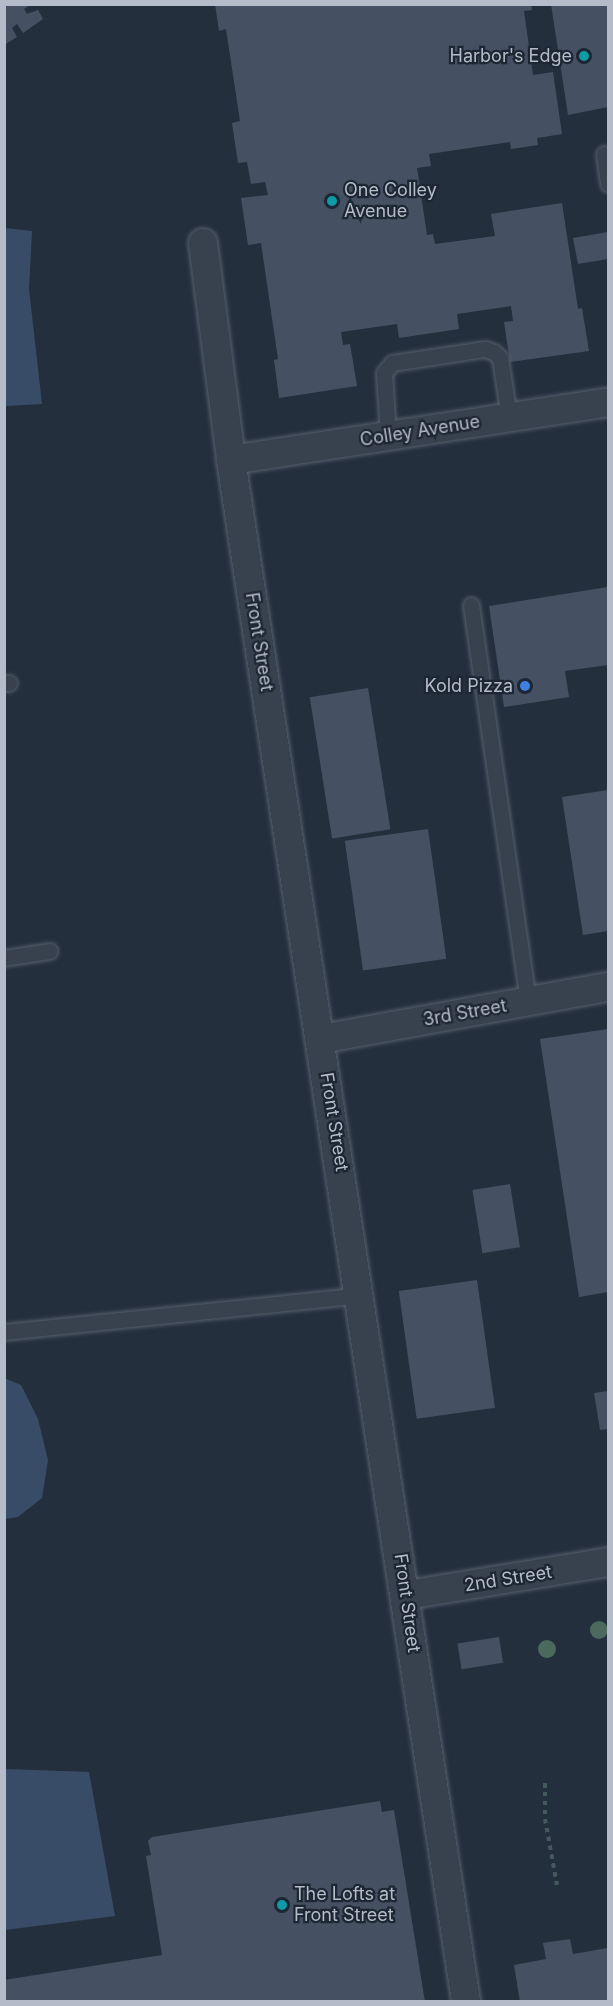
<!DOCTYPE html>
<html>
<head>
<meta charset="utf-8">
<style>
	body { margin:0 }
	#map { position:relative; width:613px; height:2006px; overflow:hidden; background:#242f3e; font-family:Inter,sans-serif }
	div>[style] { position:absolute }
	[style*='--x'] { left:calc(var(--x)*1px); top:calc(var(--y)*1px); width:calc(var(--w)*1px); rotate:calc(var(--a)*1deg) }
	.water>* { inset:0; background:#394c67 }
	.building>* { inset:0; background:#455162; transform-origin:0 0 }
	.path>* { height:4px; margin-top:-2px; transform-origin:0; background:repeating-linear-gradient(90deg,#44595c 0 4.5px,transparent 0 9px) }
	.roads { filter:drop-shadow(0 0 2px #565f6c) drop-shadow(0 0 2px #565f6c) }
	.service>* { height:15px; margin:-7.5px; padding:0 7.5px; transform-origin:7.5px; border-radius:7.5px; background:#38414e }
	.minor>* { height:28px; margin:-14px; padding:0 14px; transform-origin:14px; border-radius:14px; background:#38414e }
	.trees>* { width:18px; height:18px; margin:-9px; border-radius:50%; background:#4b6a5d }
	.dots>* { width:16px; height:16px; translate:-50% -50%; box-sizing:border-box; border:3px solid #1d2633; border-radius:50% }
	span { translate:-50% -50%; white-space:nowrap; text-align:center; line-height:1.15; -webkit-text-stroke:4.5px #1d2633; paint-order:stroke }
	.poi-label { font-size:18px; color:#b4bcc9 }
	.right { translate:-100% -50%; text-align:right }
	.left { translate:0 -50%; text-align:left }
	.street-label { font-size:18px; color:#b4bcc9 }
	.frame { position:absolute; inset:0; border:6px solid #b4bcc9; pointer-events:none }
</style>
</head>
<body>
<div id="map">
	<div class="water">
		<div style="clip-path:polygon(5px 228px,32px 231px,29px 289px,42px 404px,5px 406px)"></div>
		<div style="clip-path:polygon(4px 1378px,21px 1385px,38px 1419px,48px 1460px,42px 1498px,18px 1517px,5px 1519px)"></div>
		<div style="clip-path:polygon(5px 1769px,89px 1772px,115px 1916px,5px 1930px)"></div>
	</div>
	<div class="building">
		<div style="clip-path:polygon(4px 4px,32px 4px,24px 9px,27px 14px,38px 10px,43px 19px,23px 33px,17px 24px,12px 28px,17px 37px,4px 45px)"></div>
		<div style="clip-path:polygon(215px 4px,531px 4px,532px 10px,524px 11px,533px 75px,553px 72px,562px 134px,537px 138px,538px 145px,511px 149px,510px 142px,429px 154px,431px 166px,417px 168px,427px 235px,433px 234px,435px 244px,495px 236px,491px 214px,562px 203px,578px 309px,582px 308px,589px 351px,510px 362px,504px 322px,513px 321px,511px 306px,457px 314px,459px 329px,399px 338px,397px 324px,341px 332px,343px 345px,350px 344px,357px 386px,279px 398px,274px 360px,278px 359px,261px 243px,248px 245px,241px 198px,268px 195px,265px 182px,251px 184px,247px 162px,238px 163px,232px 123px,240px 121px,226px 29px,219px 31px)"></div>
		<div style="clip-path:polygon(551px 4px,608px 4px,608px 107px,568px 115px)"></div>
		<div style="clip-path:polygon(608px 232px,608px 259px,578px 264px,573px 238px)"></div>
		<div style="clip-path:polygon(608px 587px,608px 665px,565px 671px,569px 697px,504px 707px,489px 606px)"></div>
		<div style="left:368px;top:688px;width:143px;height:59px;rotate:81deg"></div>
		<div style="clip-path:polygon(608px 790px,608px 931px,583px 935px,562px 797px)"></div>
		<div style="left:428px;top:829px;width:131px;height:84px;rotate:82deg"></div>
		<div style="clip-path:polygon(608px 1029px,608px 1292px,579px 1297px,540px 1039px)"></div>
		<div style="left:510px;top:1184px;width:64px;height:38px;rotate:81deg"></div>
		<div style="left:477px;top:1280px;width:129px;height:79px;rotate:82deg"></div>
		<div style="clip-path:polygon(608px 1391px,608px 1429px,600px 1430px,594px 1393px)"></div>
		<div style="left:499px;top:1637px;width:26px;height:42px;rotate:81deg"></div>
		<div style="clip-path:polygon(380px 1801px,382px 1812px,394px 1810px,425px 2002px,4px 2002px,4px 1980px,162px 1955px,146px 1856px,151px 1855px,148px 1841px,152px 1837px)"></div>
		<div style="clip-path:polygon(570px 1939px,573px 1954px,608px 1948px,608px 2002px,520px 2002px,514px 1965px,546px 1959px,543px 1943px)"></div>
	</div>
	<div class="path">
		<div style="--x:545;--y:1783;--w:36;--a:90"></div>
		<div style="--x:545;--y:1819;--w:67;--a:79.7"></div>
	</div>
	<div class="roads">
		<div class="service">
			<div style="--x:604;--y:154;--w:30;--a:82"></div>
			<div style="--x:388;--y:436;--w:63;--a:-93.6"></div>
			<div style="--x:384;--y:373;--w:13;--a:-51"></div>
			<div style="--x:392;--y:363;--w:94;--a:-8.6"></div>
			<div style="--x:485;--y:349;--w:9;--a:18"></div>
			<div style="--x:494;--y:352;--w:8;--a:45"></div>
			<div style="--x:500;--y:358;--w:60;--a:81.3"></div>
			<div style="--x:471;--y:605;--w:400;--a:81.8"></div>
			<div style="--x:4;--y:683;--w:5;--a:0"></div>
			<div style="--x:4;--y:958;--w:46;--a:-8.8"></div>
			<div style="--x:4;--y:1332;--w:358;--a:-5.9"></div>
		</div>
		<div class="minor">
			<div style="--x:203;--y:243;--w:219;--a:82.6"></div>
			<div style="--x:231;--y:460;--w:1560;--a:81.33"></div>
			<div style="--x:231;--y:460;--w:381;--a:-8.7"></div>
			<div style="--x:321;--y:1039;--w:292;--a:-10.3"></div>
			<div style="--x:407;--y:1595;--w:204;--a:-9.3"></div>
		</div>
	</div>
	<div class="trees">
		<div style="left:599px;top:1630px"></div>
		<div style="left:547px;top:1649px"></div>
	</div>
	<div class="dots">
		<div style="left:584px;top:56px;background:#0f9aa8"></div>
		<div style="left:332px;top:201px;background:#0f9aa8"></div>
		<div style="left:525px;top:686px;background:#3f7fe0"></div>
		<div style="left:282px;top:1905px;background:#0f9aa8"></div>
	</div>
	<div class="poi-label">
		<span class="right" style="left:572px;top:56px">Harbor's Edge</span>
		<span class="left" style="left:344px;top:201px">One Colley<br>Avenue</span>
		<span class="right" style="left:513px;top:686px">Kold Pizza</span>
		<span class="left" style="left:294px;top:1905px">The Lofts at<br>Front Street</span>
	</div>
	<div class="street-label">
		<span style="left:420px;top:431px;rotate:-9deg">Colley Avenue</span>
		<span style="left:259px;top:642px;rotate:81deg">Front Street</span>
		<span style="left:465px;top:1013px;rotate:-10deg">3rd Street</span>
		<span style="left:334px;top:1122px;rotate:81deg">Front Street</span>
		<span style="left:508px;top:1579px;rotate:-9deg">2nd Street</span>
		<span style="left:407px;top:1603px;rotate:82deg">Front Street</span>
	</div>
	<div class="frame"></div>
</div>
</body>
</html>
